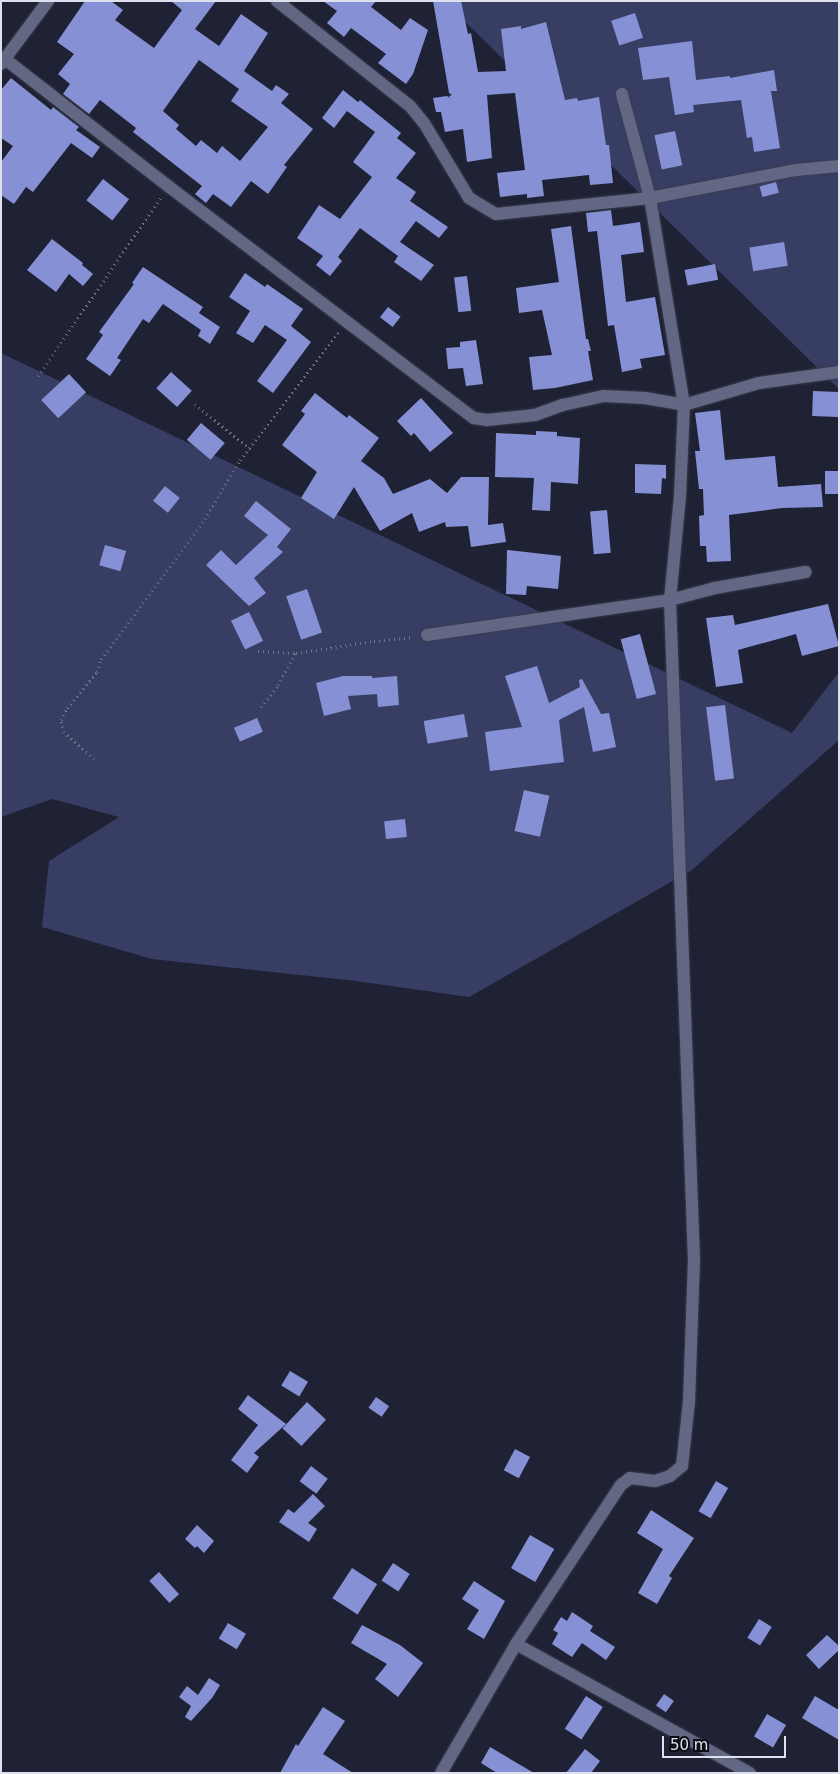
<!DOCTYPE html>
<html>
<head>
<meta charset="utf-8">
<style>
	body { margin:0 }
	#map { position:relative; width:840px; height:1774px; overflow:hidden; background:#1f2234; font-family:"DejaVu Sans",sans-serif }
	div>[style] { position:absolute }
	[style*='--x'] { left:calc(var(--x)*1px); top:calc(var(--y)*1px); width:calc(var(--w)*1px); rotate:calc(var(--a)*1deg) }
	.green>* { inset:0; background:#383e63 }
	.building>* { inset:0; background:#8690d4; transform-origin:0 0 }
	.path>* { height:3px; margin-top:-1.5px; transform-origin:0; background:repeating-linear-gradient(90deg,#737685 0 1px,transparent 0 5px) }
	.roads { filter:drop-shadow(0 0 1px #3a3d4e) drop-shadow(0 0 1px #3a3d4e) }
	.minor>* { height:12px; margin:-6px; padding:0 6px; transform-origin:6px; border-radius:6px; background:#626884 }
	span { translate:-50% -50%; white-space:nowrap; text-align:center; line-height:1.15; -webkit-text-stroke:5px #0b0c14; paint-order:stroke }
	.frame { position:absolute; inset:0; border:2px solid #dee1ed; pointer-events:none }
	.scale { position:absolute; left:662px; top:1736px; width:124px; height:22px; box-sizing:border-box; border:2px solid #dee1ed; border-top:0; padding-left:6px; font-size:15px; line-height:18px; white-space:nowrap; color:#dee1ed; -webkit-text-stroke:4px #0b0c14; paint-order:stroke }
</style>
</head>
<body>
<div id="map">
	<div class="green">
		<div style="clip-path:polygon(444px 1px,839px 1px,839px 389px)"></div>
		<div style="clip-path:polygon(1px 353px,792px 733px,839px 672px,839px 740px,692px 870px,469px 997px,356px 981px,152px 959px,42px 927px,49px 861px,119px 817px,52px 799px,1px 817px)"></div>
	</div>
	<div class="building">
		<div style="clip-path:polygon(evenodd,85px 1px,111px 1px,123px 10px,115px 20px,154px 48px,182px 10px,171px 1px,216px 1px,195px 29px,219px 46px,241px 14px,268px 33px,244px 71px,272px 91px,276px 85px,289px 94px,281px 103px,313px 129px,284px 165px,287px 167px,268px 194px,251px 181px,231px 207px,213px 194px,206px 203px,195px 194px,202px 186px,133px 132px,136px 128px,100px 100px,89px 114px,63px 94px,70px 84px,58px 74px,74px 54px,57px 42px,85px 1px,199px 60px,239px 89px,231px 101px,268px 127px,240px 161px,222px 146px,217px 153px,201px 140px,196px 146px,176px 129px,179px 125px,163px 111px,199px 60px)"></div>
		<div style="clip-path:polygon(323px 1px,376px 1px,371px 7px,401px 30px,410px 18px,428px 30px,413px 74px,406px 84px,378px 63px,386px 54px,351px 28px,344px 37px,327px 23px,337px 11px)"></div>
		<div style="clip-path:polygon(433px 1px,461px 1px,468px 34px,471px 33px,478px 72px,506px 71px,501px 29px,521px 26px,521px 29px,546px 22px,565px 100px,577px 98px,578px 101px,599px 97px,606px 145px,609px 145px,613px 183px,590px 185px,589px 175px,542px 180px,544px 196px,527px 198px,527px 194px,500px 197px,497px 173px,525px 170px,515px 93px,487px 95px,492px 158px,467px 162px,463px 129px,445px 132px,441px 112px,436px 112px,433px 98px,447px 96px,450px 98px,449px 96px,452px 95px,449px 93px)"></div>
		<div style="left:635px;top:13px;width:26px;height:25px;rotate:72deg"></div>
		<div style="clip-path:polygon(692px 41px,696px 80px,730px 76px,730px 78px,774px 70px,777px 91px,771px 91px,780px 148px,754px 152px,752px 137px,747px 138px,741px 100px,693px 105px,694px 112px,675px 115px,669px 77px,643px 80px,638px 48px)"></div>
		<div style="clip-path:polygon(11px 78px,51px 110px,53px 107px,79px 127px,76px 130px,100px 147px,92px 158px,71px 143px,33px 192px,26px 187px,14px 204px,1px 195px,1px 162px,13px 146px,1px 138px,1px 90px)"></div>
		<div style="clip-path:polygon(343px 90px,358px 102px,360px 100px,401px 133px,397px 138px,416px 153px,396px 178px,416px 192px,410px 201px,448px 227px,439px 238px,416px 221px,400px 242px,434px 265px,421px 281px,394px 262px,398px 256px,360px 228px,338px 257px,342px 261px,330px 276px,316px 265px,323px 256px,297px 238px,319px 205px,340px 219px,372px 177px,353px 162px,375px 132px,347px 111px,334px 128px,322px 118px)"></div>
		<div style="left:675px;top:131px;width:35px;height:21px;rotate:78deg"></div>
		<div style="left:103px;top:179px;width:33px;height:27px;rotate:38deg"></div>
		<div style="left:776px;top:182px;width:11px;height:17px;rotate:75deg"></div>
		<div style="clip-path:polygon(611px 210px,613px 226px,640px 222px,644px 252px,621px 255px,626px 302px,655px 297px,665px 355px,640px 359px,642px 368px,622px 372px,614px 325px,608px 326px,597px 231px,588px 232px,586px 213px)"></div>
		<div style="clip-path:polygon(571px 226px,586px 339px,588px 339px,591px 351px,588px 351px,593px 380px,555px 388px,533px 390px,529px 357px,552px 355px,542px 310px,519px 313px,516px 288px,559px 282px,551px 229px)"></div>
		<div style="clip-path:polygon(52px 239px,83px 263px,82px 265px,93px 274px,83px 286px,69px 274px,56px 292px,27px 270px)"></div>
		<div style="left:784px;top:242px;width:24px;height:35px;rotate:81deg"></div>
		<div style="left:715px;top:264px;width:16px;height:31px;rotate:79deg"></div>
		<div style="clip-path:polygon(143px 267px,203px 307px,199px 313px,220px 327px,210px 344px,198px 336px,201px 330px,163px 304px,149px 323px,143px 319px,117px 358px,121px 360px,110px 376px,86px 359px,103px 335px,99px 332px,134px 284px,132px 283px)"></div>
		<div style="clip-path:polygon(245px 273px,265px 287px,267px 284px,303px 309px,291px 326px,311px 342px,273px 393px,257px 381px,287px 340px,265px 325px,253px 343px,236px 333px,250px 311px,229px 297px)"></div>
		<div style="left:467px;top:276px;width:35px;height:13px;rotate:83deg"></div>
		<div style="left:388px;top:307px;width:16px;height:13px;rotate:38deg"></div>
		<div style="clip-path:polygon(476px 340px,483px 384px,466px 386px,463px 368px,448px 369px,446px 348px,460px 347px,460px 342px)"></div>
		<div style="left:171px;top:372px;width:28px;height:22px;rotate:42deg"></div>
		<div style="left:69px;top:374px;width:25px;height:38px;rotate:47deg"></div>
		<div style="left:813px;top:391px;width:26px;height:25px;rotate:2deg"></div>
		<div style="clip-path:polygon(315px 393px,347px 418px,349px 415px,379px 438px,361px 461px,384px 478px,393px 494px,430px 479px,447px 493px,461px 477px,489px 477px,488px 525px,503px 523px,506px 542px,471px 547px,468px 526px,446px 527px,445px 522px,419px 532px,412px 513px,380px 531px,354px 487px,334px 519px,301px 498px,317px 472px,282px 445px,305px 414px,301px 411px)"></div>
		<div style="clip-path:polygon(421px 398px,453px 433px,430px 452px,414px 433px,411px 436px,397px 421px)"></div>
		<div style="clip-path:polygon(720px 410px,725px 460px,775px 456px,778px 487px,821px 484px,823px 507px,782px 508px,729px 515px,731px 561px,707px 562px,706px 546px,700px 546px,699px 516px,704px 515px,703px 489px,699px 489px,695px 451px,700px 451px,695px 413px)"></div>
		<div style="left:201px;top:423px;width:31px;height:22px;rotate:40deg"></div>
		<div style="clip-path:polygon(536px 431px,557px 432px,557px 436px,580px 438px,578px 484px,551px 482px,550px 511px,532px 510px,534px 478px,495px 477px,496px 433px,536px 435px)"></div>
		<div style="clip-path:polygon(635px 464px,666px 465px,666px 479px,662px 478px,661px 494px,635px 493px)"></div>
		<div style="left:825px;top:471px;width:14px;height:23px"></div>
		<div style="left:165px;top:486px;width:19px;height:19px;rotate:39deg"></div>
		<div style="clip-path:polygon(256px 501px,291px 529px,277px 547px,283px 552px,254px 578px,266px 593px,249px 606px,206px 565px,221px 550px,236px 565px,268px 535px,244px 516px)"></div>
		<div style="left:607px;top:510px;width:43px;height:17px;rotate:85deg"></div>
		<div style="left:105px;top:545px;width:22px;height:21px;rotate:16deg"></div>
		<div style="clip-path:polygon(507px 550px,561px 556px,558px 589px,527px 586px,526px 595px,506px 594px)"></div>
		<div style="left:307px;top:589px;width:46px;height:22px;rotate:71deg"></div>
		<div style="clip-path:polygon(828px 604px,839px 646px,802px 656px,796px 634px,738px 650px,743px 683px,716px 687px,706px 618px,733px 615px,735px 625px)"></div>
		<div style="left:249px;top:612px;width:32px;height:20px;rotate:64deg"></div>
		<div style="left:640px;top:634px;width:62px;height:20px;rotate:75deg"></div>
		<div style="clip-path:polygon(537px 666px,549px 703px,580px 687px,579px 680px,582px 679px,601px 714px,609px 713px,616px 747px,593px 752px,584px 707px,559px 720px,564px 762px,490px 771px,485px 732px,522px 727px,505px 676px)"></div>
		<div style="clip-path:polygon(343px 676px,372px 676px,372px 678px,397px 676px,399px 705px,378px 707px,377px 694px,348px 696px,351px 709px,324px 716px,316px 683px)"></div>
		<div style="left:725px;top:705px;width:74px;height:19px;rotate:83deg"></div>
		<div style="left:464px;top:714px;width:23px;height:41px;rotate:80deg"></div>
		<div style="left:257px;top:718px;width:15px;height:25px;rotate:67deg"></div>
		<div style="left:524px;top:790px;width:26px;height:42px;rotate:13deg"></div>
		<div style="left:405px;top:819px;width:18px;height:21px;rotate:84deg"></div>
		<div style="left:290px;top:1371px;width:21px;height:17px;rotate:31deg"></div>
		<div style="clip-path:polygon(248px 1395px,286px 1424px,254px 1453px,259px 1457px,247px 1473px,231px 1460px,258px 1425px,238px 1409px)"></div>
		<div style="left:376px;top:1397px;width:16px;height:13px;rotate:35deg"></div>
		<div style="left:307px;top:1402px;width:26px;height:36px;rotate:43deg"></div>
		<div style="left:515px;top:1449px;width:17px;height:24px;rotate:28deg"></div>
		<div style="left:311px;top:1466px;width:21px;height:19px;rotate:37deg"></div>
		<div style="left:716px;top:1481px;width:14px;height:35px;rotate:30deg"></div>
		<div style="clip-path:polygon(313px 1494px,325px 1506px,308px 1523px,317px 1529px,309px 1542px,279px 1522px,288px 1509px,294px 1513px)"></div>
		<div style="clip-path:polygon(651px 1510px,694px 1538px,669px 1576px,672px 1578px,657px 1604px,638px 1593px,663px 1549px,637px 1533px)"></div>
		<div style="clip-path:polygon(197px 1525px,214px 1541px,204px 1553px,197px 1546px,195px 1548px,185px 1539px)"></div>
		<div style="left:530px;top:1535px;width:28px;height:38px;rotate:30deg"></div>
		<div style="left:393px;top:1563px;width:20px;height:21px;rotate:33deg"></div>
		<div style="left:352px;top:1568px;width:30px;height:36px;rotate:33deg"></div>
		<div style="left:159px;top:1572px;width:30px;height:13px;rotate:48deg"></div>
		<div style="clip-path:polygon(474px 1581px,505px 1601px,484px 1639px,467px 1629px,479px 1610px,462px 1599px)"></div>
		<div style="clip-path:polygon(572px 1612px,593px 1626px,590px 1631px,615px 1647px,606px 1660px,582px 1643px,572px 1657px,552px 1644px,558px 1633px,553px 1630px,561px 1617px,567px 1621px)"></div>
		<div style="left:759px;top:1619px;width:15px;height:22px;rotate:32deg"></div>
		<div style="left:228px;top:1623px;width:21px;height:18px;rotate:31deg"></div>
		<div style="clip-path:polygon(362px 1625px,400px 1645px,423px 1663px,398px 1697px,375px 1679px,387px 1664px,351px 1643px)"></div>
		<div style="clip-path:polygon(827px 1635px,839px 1646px,839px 1650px,819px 1669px,806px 1655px)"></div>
		<div style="clip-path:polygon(209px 1678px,220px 1685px,212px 1698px,191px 1721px,185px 1717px,191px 1706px,179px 1697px,187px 1686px,198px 1695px)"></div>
		<div style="left:664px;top:1694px;width:12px;height:14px;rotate:35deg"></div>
		<div style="left:586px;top:1696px;width:20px;height:39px;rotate:33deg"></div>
		<div style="clip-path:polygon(815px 1696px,839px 1710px,839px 1740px,802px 1718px)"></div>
		<div style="clip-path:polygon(323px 1707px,345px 1721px,323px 1754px,353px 1773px,280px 1773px,296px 1744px,298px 1746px)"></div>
		<div style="left:767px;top:1714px;width:22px;height:26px;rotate:30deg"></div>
		<div style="clip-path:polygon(490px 1747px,534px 1773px,497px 1773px,481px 1763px)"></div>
		<div style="clip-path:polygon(585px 1749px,600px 1761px,591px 1773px,566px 1773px)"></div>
	</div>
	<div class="path">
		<div style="--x:38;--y:376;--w:217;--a:-55.5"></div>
		<div style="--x:195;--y:404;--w:71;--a:39.3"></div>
		<div style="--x:258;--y:651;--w:38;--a:3"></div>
		<div style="--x:296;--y:653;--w:79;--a:-8.7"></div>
		<div style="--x:374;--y:641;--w:40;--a:-5.7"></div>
		<div style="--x:261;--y:707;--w:28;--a:-52"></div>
		<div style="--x:278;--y:685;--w:37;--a:-61"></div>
		<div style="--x:94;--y:759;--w:40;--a:-138"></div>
		<div style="--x:64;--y:732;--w:12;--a:-104"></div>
		<div style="--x:61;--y:720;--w:13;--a:-63"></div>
		<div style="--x:67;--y:708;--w:47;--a:-50.2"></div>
		<div style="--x:97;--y:672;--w:14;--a:-73"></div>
		<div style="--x:101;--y:659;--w:174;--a:-53.4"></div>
		<div style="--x:205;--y:519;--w:69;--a:-59.3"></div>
		<div style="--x:240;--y:460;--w:162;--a:-52.3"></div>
	</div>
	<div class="roads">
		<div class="minor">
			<div style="--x:277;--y:1;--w:169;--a:38.3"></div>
			<div style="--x:410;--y:106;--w:22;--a:51"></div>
			<div style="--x:424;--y:123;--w:87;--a:59"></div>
			<div style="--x:469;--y:198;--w:31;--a:31"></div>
			<div style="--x:496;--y:214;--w:155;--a:-5.9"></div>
			<div style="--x:650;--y:198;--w:149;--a:-10.9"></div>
			<div style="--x:796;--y:170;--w:43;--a:-5.3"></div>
			<div style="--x:5;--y:59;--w:207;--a:37.9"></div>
			<div style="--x:168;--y:186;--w:384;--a:37.2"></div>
			<div style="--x:474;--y:418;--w:13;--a:9"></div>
			<div style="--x:487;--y:420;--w:48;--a:-5.9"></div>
			<div style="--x:535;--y:415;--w:30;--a:-20"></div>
			<div style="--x:563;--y:405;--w:42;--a:-12.4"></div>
			<div style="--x:604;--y:396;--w:41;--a:2.8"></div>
			<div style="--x:645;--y:398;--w:40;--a:10"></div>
			<div style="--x:684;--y:405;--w:78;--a:-16.3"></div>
			<div style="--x:759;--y:383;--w:81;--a:-7.8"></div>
			<div style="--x:1;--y:64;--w:79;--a:-53.3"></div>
			<div style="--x:427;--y:635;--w:246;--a:-8.2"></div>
			<div style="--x:670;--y:600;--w:47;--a:-14.9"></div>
			<div style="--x:715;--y:588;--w:92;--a:-10"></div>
			<div style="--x:516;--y:1644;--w:191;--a:-56.6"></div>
			<div style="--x:621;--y:1485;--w:11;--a:-38"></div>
			<div style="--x:630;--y:1478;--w:25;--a:7"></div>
			<div style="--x:655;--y:1481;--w:16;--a:-18"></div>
			<div style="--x:670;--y:1476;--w:16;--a:-40"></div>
			<div style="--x:682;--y:1466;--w:64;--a:-83.8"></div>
			<div style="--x:689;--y:1402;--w:141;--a:-88"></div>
			<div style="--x:694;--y:1261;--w:661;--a:-92.08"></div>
			<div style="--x:670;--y:600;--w:104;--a:-84.5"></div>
			<div style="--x:680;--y:496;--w:91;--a:-87.5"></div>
			<div style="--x:684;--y:405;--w:210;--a:-99.3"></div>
			<div style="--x:650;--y:198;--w:108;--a:-105.1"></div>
			<div style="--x:441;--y:1773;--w:149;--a:-59.8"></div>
			<div style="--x:516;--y:1644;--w:267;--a:28.9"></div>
		</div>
	</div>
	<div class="frame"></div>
	<div class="scale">50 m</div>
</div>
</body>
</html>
